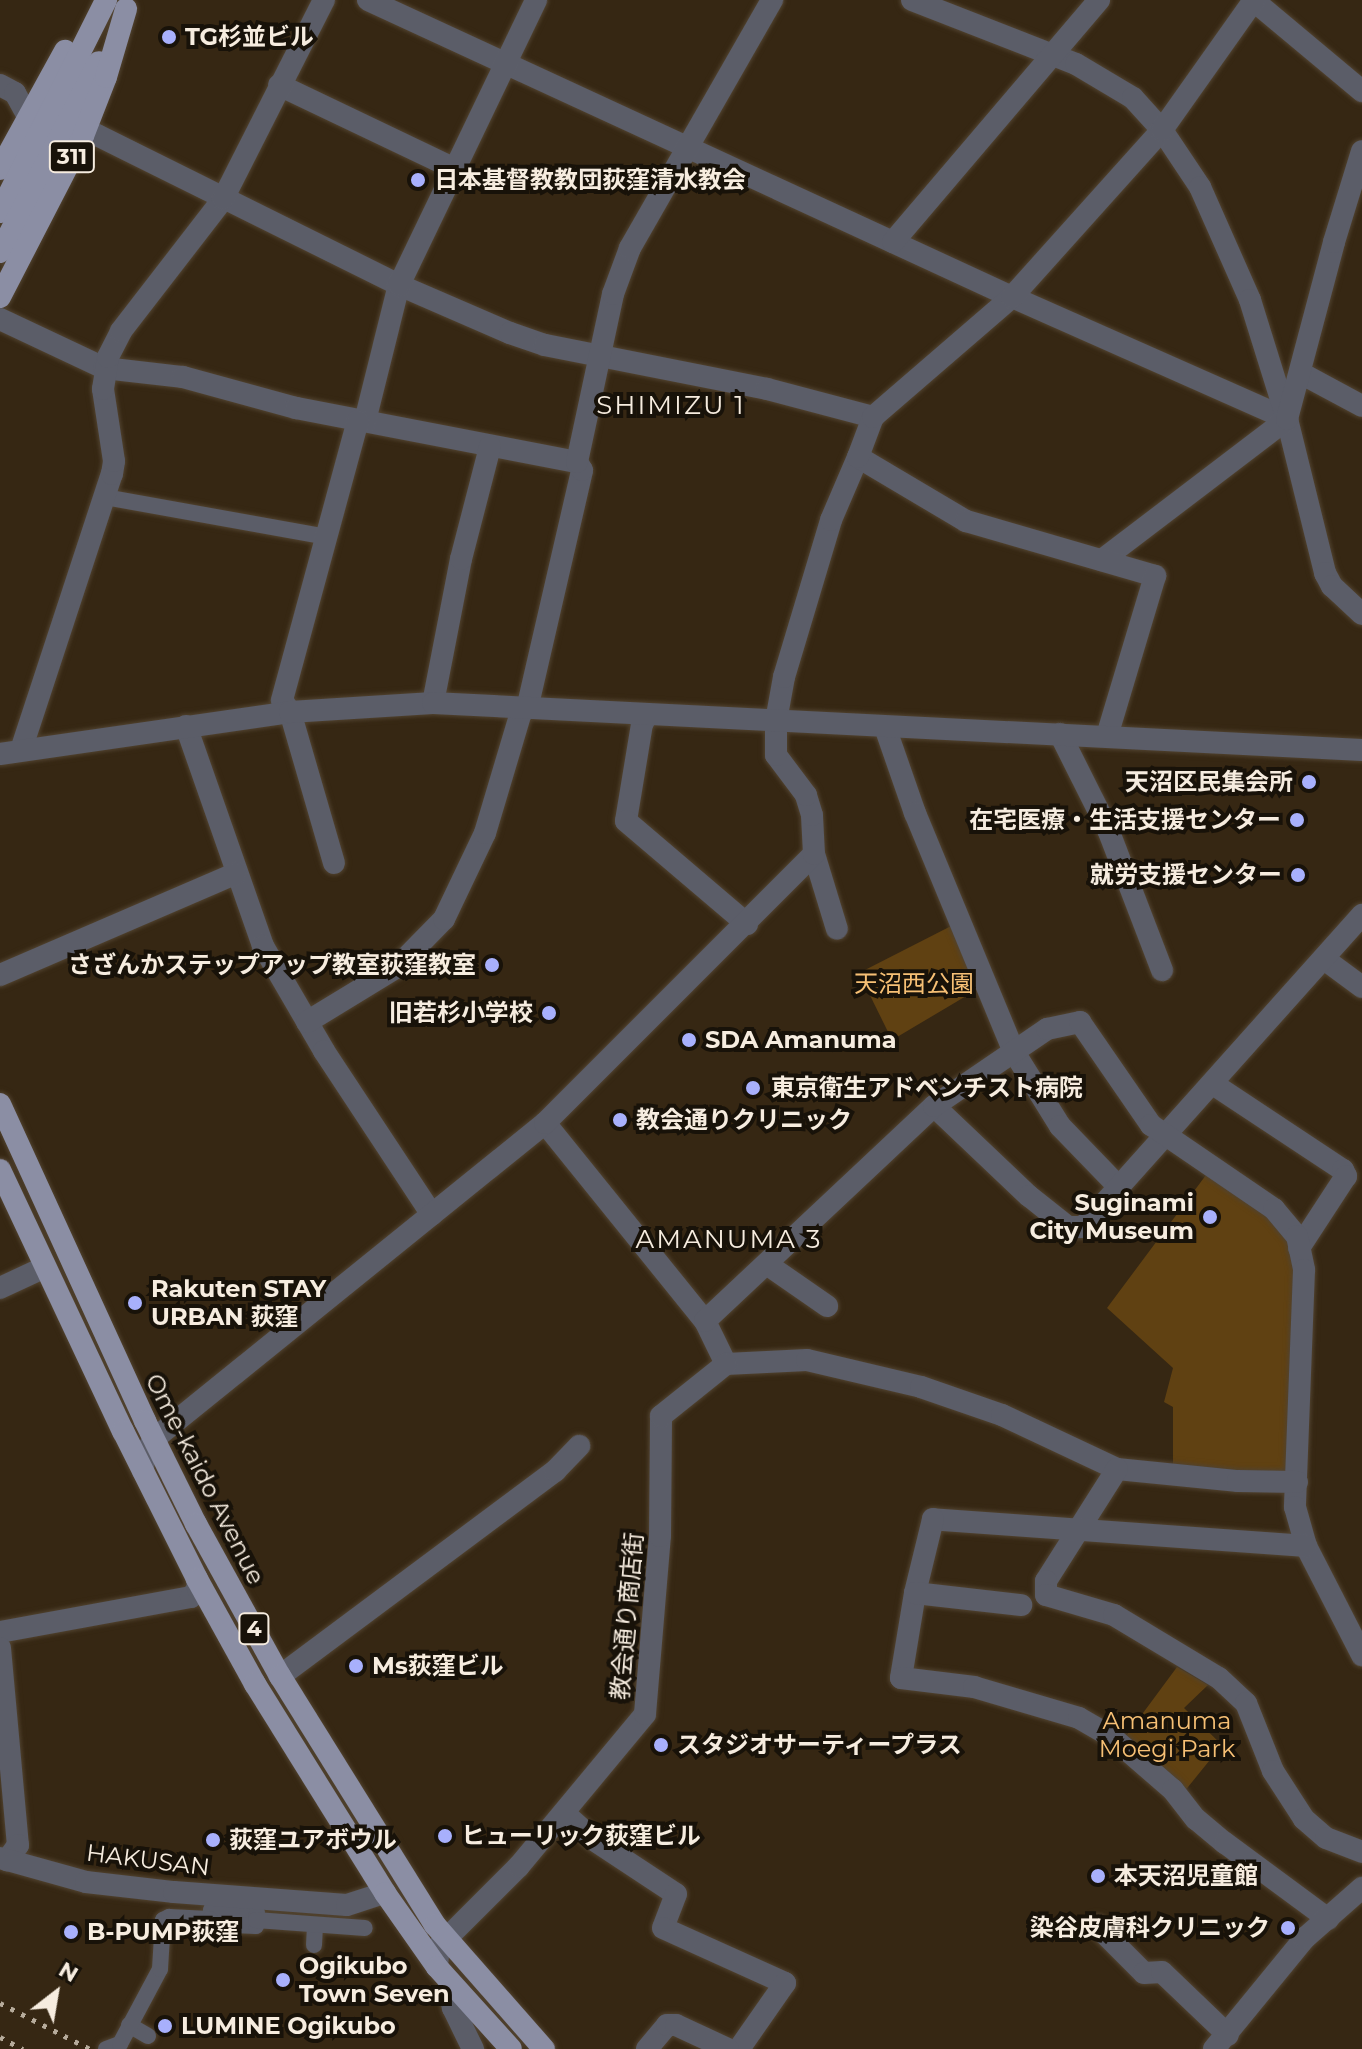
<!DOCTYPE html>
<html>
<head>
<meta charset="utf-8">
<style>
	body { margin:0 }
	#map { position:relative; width:1362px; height:2049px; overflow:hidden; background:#362713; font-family:Montserrat,"Noto Sans JP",sans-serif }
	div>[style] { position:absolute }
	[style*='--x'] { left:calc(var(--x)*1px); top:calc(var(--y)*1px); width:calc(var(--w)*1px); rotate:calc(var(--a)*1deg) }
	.green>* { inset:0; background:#604112 }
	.roads { filter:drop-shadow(0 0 2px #514330) drop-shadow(0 0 2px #514330) }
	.pedestrian>* { height:16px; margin:-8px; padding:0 8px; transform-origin:8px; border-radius:8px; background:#5b5d68 }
	.minor>* { height:22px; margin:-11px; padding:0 11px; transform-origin:11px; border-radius:11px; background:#5b5d68 }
	.tertiary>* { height:22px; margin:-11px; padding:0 11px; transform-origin:11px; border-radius:11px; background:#5b5d68 }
	.primary>* { height:22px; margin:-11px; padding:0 11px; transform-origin:11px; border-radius:11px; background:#8b8ea4 }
	.rail>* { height:5px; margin-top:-2.5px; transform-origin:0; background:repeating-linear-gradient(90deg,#b6ab9b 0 4px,transparent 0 12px) }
	.dots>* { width:22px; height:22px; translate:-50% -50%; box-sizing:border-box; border:4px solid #181209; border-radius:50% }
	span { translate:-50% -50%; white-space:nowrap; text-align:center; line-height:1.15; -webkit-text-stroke:8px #181209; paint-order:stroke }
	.shield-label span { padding:2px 6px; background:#181209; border:2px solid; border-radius:6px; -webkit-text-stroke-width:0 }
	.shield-label { font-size:22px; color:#f6ecdf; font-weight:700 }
	.poi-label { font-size:24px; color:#f6ecdf; font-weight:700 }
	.left { translate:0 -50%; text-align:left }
	.right { translate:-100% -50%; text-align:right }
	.park-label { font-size:24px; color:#f7c075 }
	.street-label { font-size:24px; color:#f6ecdf }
	.neighbourhood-label { font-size:26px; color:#f6ecdf; letter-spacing:2px }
	.north { position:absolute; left:16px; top:1953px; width:80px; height:80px; -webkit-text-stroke:6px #181209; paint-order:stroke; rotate:31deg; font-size:22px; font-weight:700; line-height:32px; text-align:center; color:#f6ecdf }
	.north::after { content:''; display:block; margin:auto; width:28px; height:36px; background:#f6ecdf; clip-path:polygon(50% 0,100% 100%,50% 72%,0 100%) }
</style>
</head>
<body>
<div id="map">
	<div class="green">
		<div style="clip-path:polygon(957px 923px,983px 986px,892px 1040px,859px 973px)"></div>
		<div style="clip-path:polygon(1209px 1171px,1277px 1224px,1294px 1249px,1290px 1473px,1173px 1468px,1173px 1407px,1164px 1402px,1173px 1368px,1107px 1308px)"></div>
		<div style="clip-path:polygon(1177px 1667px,1208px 1685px,1184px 1708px,1222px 1745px,1184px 1792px,1126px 1736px)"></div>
	</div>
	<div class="roads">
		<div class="pedestrian">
			<div style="--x:105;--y:497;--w:227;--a:10.2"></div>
			<div style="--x:210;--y:1919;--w:9;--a:-84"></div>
			<div style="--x:211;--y:1910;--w:46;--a:3.7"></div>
			<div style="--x:257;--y:1913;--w:7;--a:98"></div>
			<div style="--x:314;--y:1945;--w:20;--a:-87"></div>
			<div style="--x:129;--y:2025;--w:22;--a:30"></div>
			<div style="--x:106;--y:2049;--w:15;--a:-20"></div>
			<div style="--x:120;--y:2044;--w:85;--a:-61.9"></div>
			<div style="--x:160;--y:1969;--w:49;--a:-86.5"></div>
			<div style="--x:163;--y:1920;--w:7;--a:-27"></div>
			<div style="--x:169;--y:1917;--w:41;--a:2.8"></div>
			<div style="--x:210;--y:1919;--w:5;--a:101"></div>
			<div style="--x:209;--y:1924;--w:47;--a:2.4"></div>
			<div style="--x:256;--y:1926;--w:6;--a:-90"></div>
			<div style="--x:256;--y:1920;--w:109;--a:4.2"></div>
		</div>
		<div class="minor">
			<div style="--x:368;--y:0;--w:709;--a:24.76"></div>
			<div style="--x:1012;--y:297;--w:301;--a:23.9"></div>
			<div style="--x:912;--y:0;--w:176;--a:21.3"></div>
			<div style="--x:1076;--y:64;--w:66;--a:30.8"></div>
			<div style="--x:1133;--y:98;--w:43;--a:47.8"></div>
			<div style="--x:1162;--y:130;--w:69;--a:56.3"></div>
			<div style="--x:1200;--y:187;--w:124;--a:66.1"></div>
			<div style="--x:1250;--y:300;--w:125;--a:72.7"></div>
			<div style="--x:1287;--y:419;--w:159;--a:76.1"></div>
			<div style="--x:1325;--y:573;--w:15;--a:62"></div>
			<div style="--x:1332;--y:586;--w:41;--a:43"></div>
			<div style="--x:1253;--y:0;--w:142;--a:39.9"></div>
			<div style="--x:0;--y:85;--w:17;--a:28"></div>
			<div style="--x:15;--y:93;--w:25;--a:61"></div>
			<div style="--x:279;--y:85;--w:193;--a:25.5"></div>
			<div style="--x:83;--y:136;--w:14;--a:-4"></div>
			<div style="--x:97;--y:135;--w:337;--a:26.4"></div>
			<div style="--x:399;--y:285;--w:121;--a:23.4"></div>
			<div style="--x:510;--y:333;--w:37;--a:19"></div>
			<div style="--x:545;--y:345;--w:226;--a:11.2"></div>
			<div style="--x:767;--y:389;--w:110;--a:14.8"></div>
			<div style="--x:893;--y:242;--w:318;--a:-49.6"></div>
			<div style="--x:0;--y:319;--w:115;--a:25.2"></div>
			<div style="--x:104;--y:368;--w:80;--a:6.5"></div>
			<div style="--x:183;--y:377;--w:117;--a:15.3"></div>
			<div style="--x:296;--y:408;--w:286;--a:10.9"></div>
			<div style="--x:1300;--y:379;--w:8;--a:-14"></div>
			<div style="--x:1308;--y:377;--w:61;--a:28.2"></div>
			<div style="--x:365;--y:421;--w:140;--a:-76"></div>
			<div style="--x:399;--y:285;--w:316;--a:-64.3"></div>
			<div style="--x:1102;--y:560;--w:233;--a:-37.3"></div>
			<div style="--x:1287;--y:419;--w:183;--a:-75.1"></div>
			<div style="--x:1334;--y:242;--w:95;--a:-72.9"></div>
			<div style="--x:433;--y:703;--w:147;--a:-79"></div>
			<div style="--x:461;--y:559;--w:116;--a:-75.5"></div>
			<div style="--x:527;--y:709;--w:245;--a:-77"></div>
			<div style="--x:582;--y:470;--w:9;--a:-122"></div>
			<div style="--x:577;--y:462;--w:172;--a:-77.9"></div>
			<div style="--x:613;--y:294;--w:49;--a:-69.7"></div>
			<div style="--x:630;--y:248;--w:286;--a:-60.2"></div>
			<div style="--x:648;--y:714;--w:12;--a:121"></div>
			<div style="--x:642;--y:724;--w:98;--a:99.4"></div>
			<div style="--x:626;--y:821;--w:159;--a:40.4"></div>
			<div style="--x:186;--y:726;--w:233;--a:70.7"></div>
			<div style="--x:263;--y:946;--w:121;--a:59.8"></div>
			<div style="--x:324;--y:1051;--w:196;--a:56.6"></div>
			<div style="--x:885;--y:727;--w:91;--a:70.8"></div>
			<div style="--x:915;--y:813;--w:259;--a:67.5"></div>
			<div style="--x:1014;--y:1052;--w:87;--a:58.1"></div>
			<div style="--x:1060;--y:1126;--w:85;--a:46"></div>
			<div style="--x:1060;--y:734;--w:110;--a:63.4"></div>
			<div style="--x:1109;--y:832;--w:148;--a:69"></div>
			<div style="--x:21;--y:750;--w:291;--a:-71.8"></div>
			<div style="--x:112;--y:474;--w:13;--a:-81"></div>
			<div style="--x:114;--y:461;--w:73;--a:-98.7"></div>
			<div style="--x:103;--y:389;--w:32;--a:-81"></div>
			<div style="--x:108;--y:357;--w:29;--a:-63"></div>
			<div style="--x:121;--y:331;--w:167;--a:-52.3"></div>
			<div style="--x:223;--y:199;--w:223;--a:-63.1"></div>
			<div style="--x:814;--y:854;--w:78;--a:73"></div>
			<div style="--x:334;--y:863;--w:157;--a:-106.2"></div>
			<div style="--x:290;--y:712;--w:14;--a:-124"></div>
			<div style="--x:282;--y:700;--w:289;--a:-74.8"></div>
			<div style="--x:1324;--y:959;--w:47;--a:36.4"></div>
			<div style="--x:0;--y:975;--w:256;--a:-23.3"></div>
			<div style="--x:307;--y:1022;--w:105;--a:-31.4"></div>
			<div style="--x:397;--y:967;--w:67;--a:-45.6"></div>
			<div style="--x:444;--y:919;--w:95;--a:-64.5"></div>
			<div style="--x:485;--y:833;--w:129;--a:-73.4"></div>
			<div style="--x:1213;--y:1084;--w:156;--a:33.5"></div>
			<div style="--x:1343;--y:1170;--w:7;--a:63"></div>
			<div style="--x:1346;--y:1176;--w:86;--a:123.1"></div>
			<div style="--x:934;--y:1106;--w:131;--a:43.5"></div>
			<div style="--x:1029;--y:1196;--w:50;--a:38.5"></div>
			<div style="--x:1068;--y:1227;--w:15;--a:0"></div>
			<div style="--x:1083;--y:1227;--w:419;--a:-48.2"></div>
			<div style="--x:545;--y:1123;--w:255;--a:51.1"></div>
			<div style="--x:705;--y:1321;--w:48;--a:64"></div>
			<div style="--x:768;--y:1265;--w:72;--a:34.8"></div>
			<div style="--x:0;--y:1288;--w:47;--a:-24.9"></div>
			<div style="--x:705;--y:1321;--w:314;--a:-43.2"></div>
			<div style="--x:934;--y:1106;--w:137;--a:-34.3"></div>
			<div style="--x:1047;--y:1029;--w:34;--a:-12"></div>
			<div style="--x:1080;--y:1022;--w:125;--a:55.4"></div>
			<div style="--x:1151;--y:1125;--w:149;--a:34.3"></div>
			<div style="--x:1274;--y:1209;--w:35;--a:50"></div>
			<div style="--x:1297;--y:1236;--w:35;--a:78"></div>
			<div style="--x:1304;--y:1270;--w:237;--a:92.2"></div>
			<div style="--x:1295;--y:1507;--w:41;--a:74.2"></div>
			<div style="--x:1306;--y:1546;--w:123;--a:62.8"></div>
			<div style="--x:726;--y:1364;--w:81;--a:-2.8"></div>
			<div style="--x:807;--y:1360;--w:117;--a:13.3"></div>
			<div style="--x:921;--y:1387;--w:86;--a:19.1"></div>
			<div style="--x:1002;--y:1415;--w:127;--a:25.2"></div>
			<div style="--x:1117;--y:1469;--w:122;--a:5.7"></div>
			<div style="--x:1238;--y:1481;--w:59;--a:1"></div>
			<div style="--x:1117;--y:1469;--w:133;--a:122.4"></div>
			<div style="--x:1046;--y:1581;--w:14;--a:90"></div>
			<div style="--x:1046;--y:1595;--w:71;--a:16.4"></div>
			<div style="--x:1114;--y:1615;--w:122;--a:31"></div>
			<div style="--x:1219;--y:1678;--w:37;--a:43"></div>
			<div style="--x:1246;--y:1703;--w:73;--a:68.3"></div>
			<div style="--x:1273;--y:1771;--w:57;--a:57.1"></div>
			<div style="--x:1304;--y:1819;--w:29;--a:41"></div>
			<div style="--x:1326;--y:1838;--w:39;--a:21"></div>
			<div style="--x:143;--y:1471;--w:16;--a:-86"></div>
			<div style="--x:144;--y:1455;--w:19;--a:-58"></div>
			<div style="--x:154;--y:1439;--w:503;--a:-38.94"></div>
			<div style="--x:545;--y:1123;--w:380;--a:-45"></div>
			<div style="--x:814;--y:854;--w:39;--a:-93"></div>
			<div style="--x:812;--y:815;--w:21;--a:-107"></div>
			<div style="--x:806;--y:795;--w:50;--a:-126.9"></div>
			<div style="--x:776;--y:755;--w:34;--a:-90"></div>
			<div style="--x:776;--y:721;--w:45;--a:-79.7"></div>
			<div style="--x:784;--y:677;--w:164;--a:-73.3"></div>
			<div style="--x:831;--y:520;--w:69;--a:-66.8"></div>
			<div style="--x:858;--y:457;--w:126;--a:30.7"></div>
			<div style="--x:966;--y:521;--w:197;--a:16.2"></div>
			<div style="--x:1155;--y:576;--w:167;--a:106.7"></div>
			<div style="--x:1306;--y:1546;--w:374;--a:-175.9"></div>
			<div style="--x:933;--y:1519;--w:76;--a:103.7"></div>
			<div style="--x:915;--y:1593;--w:86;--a:99.4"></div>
			<div style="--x:901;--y:1678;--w:74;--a:7"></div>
			<div style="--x:974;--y:1687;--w:109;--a:16.4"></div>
			<div style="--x:1079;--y:1718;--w:39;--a:30"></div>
			<div style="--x:1113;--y:1738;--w:79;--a:40.9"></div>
			<div style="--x:1173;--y:1790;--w:37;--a:52"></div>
			<div style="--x:1196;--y:1819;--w:38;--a:40"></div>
			<div style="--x:1225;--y:1843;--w:128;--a:36.4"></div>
			<div style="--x:915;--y:1593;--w:107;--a:6.5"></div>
			<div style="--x:0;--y:1632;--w:194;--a:-10.4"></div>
			<div style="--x:191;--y:1597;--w:11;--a:-49"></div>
			<div style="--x:198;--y:1589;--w:10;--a:-96"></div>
			<div style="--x:0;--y:1648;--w:198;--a:84.8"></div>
			<div style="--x:18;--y:1845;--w:19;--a:126"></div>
			<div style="--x:280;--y:1676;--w:343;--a:-36.7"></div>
			<div style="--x:555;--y:1471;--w:35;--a:-46"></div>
			<div style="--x:564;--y:1813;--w:40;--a:42"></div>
			<div style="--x:594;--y:1840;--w:98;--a:33.4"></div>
			<div style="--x:676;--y:1894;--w:36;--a:111"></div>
			<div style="--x:663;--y:1928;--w:134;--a:24.3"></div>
			<div style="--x:785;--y:1983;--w:80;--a:124.9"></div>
			<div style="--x:0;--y:1858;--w:89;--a:15.6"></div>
			<div style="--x:86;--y:1882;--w:89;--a:6.5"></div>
			<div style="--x:174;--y:1892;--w:173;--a:4.3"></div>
			<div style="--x:347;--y:1905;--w:40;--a:-18"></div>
			<div style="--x:1097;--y:1926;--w:66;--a:45"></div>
			<div style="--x:1144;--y:1973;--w:18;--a:-3"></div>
			<div style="--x:1162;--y:1972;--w:91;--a:43.7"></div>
			<div style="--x:437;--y:1967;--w:21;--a:-85"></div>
			<div style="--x:439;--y:1946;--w:113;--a:-45"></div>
			<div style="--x:519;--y:1866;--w:197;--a:-50.3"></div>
			<div style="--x:645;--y:1714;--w:179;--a:-85.2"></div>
			<div style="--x:660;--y:1536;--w:120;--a:-89.5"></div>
			<div style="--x:661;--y:1416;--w:83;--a:-38.7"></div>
			<div style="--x:449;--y:1981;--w:27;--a:82"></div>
			<div style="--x:453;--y:2008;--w:46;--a:64"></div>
			<div style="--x:647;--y:2049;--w:31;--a:-50"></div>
			<div style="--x:667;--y:2025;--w:9;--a:0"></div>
			<div style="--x:676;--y:2025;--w:57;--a:24.8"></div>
			<div style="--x:1214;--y:2049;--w:144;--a:-50.7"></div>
			<div style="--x:1305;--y:1938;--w:76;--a:-41.3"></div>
		</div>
		<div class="tertiary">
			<div style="--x:858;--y:457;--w:43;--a:-69.4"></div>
			<div style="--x:873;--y:417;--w:184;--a:-40.8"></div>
			<div style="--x:1012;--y:297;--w:224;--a:-48.1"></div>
			<div style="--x:1162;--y:130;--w:159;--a:-54.7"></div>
			<div style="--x:0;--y:754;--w:293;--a:-8.2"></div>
			<div style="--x:290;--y:712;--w:143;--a:-3.6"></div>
			<div style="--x:433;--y:703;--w:930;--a:2.9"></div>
		</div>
		<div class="primary">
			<div style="--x:0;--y:169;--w:135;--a:-61.2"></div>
			<div style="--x:0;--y:212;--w:237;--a:-63.4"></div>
			<div style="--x:0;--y:252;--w:214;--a:-62.5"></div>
			<div style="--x:0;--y:297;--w:181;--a:-62.7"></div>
			<div style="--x:83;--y:136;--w:63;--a:-68.7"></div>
			<div style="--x:106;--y:77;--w:71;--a:-73.6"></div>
			<div style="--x:0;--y:1104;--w:349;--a:65.4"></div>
			<div style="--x:145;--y:1421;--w:115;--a:63.7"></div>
			<div style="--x:196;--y:1524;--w:174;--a:61.1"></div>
			<div style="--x:280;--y:1676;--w:293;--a:58.1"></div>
			<div style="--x:435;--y:1925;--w:165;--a:48.7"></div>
			<div style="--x:0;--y:1170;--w:289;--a:64.8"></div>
			<div style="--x:123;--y:1431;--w:165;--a:63.4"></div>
			<div style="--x:197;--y:1579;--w:120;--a:61.1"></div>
			<div style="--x:255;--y:1684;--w:246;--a:58.1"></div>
			<div style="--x:385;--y:1893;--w:90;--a:54.9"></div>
			<div style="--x:437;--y:1967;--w:110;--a:47.9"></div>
		</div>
	</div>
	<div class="rail">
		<div style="--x:0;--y:2003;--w:101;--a:27.1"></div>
		<div style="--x:0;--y:2037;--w:26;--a:28"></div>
	</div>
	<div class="dots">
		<div style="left:169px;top:37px;background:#a8b0fc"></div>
		<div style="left:418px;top:180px;background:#a8b0fc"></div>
		<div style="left:1309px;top:782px;background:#a8b0fc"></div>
		<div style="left:1297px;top:820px;background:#a8b0fc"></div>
		<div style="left:1298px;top:875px;background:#a8b0fc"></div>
		<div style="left:492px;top:965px;background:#a8b0fc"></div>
		<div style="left:549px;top:1013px;background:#a8b0fc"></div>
		<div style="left:689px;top:1040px;background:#a8b0fc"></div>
		<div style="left:753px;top:1088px;background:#a8b0fc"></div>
		<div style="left:620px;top:1120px;background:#a8b0fc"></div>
		<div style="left:1210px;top:1217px;background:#a8b0fc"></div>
		<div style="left:135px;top:1303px;background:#a8b0fc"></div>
		<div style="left:356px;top:1666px;background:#a8b0fc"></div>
		<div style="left:661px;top:1745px;background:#a8b0fc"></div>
		<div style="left:445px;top:1836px;background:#a8b0fc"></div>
		<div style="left:213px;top:1840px;background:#a8b0fc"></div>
		<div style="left:1098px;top:1876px;background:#a8b0fc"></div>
		<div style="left:1288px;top:1928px;background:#a8b0fc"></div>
		<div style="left:71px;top:1932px;background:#a8b0fc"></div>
		<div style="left:283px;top:1980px;background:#a8b0fc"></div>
		<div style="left:165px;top:2026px;background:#a8b0fc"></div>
	</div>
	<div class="shield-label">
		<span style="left:72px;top:157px">311</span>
		<span style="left:254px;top:1629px">4</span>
	</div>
	<div class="poi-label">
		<span class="left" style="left:185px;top:37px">TG杉並ビル</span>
		<span class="left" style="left:434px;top:180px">日本基督教教団荻窪清水教会</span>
		<span class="right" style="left:1293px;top:782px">天沼区民集会所</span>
		<span class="right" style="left:1281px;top:820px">在宅医療・生活支援センター</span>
		<span class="right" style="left:1282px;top:875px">就労支援センター</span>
		<span class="right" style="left:476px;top:965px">さざんかステップアップ教室荻窪教室</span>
		<span class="right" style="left:533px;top:1013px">旧若杉小学校</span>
		<span class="left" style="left:705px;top:1040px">SDA Amanuma</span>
		<span class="left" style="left:771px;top:1088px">東京衛生アドベンチスト病院</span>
		<span class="left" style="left:636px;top:1120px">教会通りクリニック</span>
		<span class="right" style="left:1194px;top:1217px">Suginami<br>City Museum</span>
		<span class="left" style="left:151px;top:1303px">Rakuten STAY<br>URBAN 荻窪</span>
		<span class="left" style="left:372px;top:1666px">Ms荻窪ビル</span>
		<span class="left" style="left:677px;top:1745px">スタジオサーティープラス</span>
		<span class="left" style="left:461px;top:1836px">ヒューリック荻窪ビル</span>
		<span class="left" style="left:229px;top:1840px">荻窪ユアボウル</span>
		<span class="left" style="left:1114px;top:1876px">本天沼児童館</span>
		<span class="right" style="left:1270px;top:1928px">染谷皮膚科クリニック</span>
		<span class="left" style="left:87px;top:1932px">B-PUMP荻窪</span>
		<span class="left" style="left:299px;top:1980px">Ogikubo<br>Town Seven</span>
		<span class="left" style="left:181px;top:2026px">LUMINE Ogikubo</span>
	</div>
	<div class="park-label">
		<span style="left:914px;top:984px">天沼西公園</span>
		<span style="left:1167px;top:1735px">Amanuma<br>Moegi Park</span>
	</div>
	<div class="street-label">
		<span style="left:205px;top:1479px;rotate:63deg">Ome-kaido Avenue</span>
		<span style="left:627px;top:1616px;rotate:-85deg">教会通り商店街</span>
		<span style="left:148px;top:1860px;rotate:7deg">HAKUSAN</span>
	</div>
	<div class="neighbourhood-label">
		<span style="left:671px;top:406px">SHIMIZU 1</span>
		<span style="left:729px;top:1240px">AMANUMA 3</span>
	</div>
	<div class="north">N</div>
</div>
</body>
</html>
